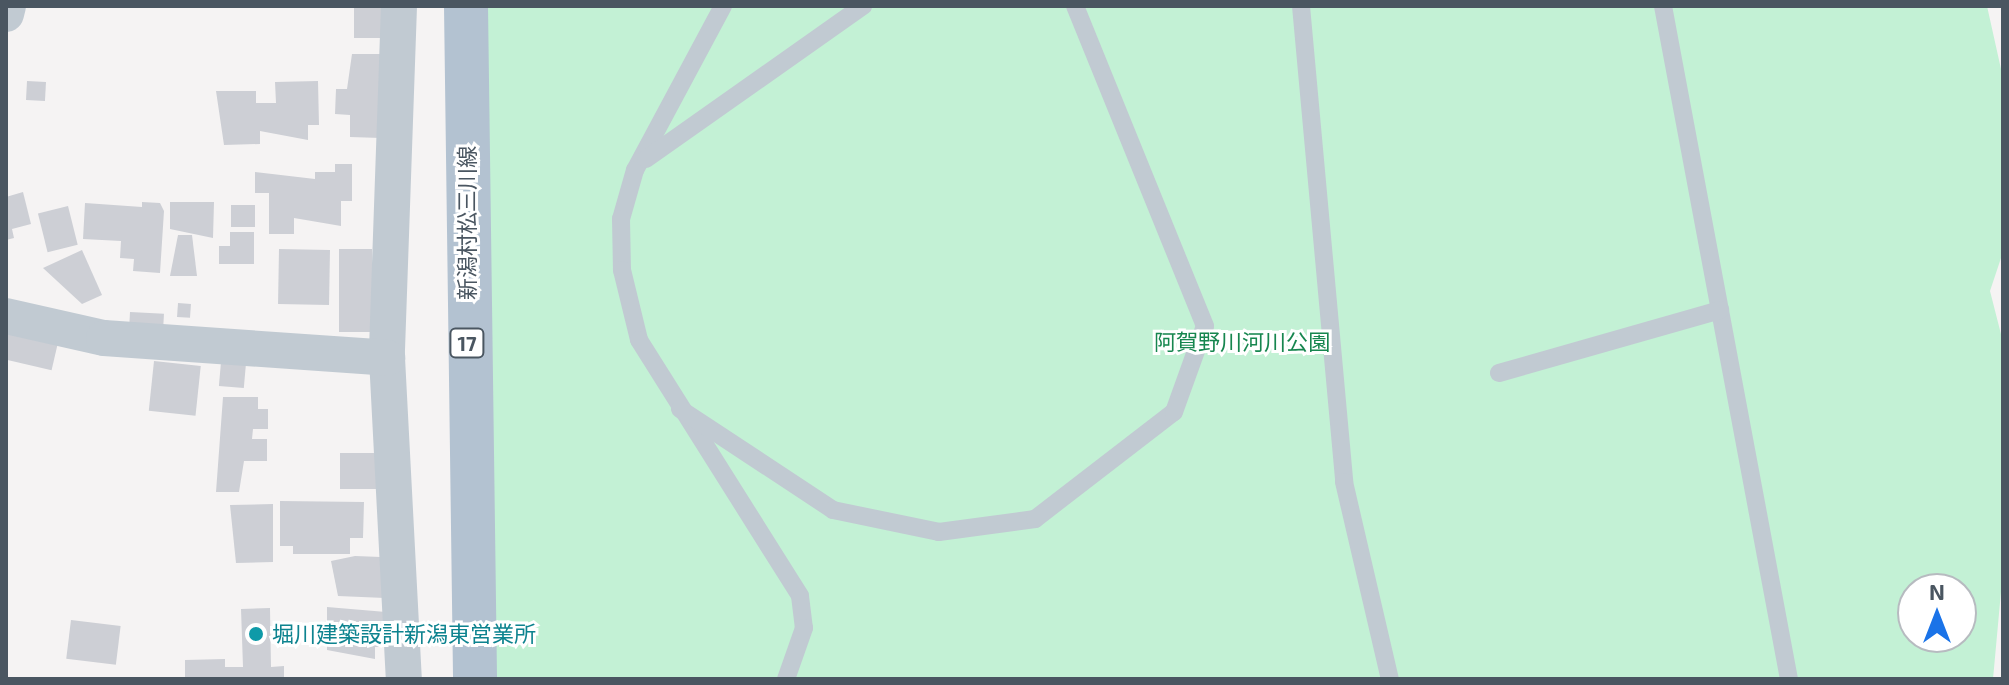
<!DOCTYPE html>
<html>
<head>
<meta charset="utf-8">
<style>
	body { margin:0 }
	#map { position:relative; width:2009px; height:685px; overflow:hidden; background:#f5f3f3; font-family:"Exo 2","Noto Sans JP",sans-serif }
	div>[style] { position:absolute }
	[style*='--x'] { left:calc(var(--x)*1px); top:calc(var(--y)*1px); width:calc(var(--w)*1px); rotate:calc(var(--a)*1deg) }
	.green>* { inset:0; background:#c3f1d5 }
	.building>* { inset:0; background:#cdcfd5; transform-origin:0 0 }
	.lane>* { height:18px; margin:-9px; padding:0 9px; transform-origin:9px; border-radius:9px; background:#c1cad2 }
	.street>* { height:36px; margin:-18px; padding:0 18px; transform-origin:18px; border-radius:18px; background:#c1cad2 }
	.primary>* { height:44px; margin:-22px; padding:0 22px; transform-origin:22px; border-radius:22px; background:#b3c2d1 }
	.dots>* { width:22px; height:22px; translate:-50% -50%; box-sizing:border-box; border:4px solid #fff; border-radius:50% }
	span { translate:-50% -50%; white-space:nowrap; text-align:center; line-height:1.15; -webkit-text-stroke:6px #fff; paint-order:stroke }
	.shield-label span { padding:2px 6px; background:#fff; border:2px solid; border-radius:6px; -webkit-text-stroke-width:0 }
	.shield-label { font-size:20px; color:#4a5661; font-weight:700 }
	.street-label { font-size:22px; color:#4a5661 }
	.park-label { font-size:22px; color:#17864f }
	.culture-label { font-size:22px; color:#0d838f }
	.left { translate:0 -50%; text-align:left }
	.frame { position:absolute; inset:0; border:8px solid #4a5661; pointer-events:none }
	.north { position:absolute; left:1897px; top:573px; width:80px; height:80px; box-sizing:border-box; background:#fff; border:2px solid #b7bbc0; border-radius:50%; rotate:0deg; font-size:22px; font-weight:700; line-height:32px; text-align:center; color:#4a5661 }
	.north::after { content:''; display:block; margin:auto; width:28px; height:36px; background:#1a73e8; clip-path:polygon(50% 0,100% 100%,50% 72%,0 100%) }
</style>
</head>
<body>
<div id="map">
	<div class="green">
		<div style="clip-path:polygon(evenodd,484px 6px,1987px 6px,2003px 78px,2003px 252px,1990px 291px,2003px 342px,2003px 570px,1993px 679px,490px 679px,484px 6px,1913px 589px,1961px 589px,1961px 637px,1913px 637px,1913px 589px)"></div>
	</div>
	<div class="building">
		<div style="left:354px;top:6px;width:32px;height:32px"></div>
		<div style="clip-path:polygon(352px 54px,384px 54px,381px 138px,350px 137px,350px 115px,335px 114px,336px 89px,347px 89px)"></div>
		<div style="left:27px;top:81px;width:19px;height:19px;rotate:3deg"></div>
		<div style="clip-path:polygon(318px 81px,319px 125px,308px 125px,308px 140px,260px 131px,260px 144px,224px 145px,216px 91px,256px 91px,256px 103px,276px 103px,275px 82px)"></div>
		<div style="clip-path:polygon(335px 164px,352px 164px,352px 201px,341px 201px,341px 226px,294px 218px,294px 234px,269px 234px,269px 193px,255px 193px,255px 172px,315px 179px,315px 172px,335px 172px)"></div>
		<div style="clip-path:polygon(23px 192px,31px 224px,12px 229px,14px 238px,6px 240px,6px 197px)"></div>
		<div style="clip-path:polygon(142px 202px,160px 203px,164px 211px,160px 273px,133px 271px,134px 259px,120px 258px,121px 241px,83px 239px,85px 203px,142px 207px)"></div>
		<div style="clip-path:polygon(170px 202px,214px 202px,213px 238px,170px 229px)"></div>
		<div style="left:231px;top:205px;width:24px;height:22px"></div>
		<div style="left:68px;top:206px;width:40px;height:31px;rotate:76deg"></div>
		<div style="clip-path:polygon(230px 232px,254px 232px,254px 264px,219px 264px,219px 246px,230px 246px)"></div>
		<div style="clip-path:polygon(178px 235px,192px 235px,197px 276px,170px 276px)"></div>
		<div style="left:279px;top:249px;width:51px;height:55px;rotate:1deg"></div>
		<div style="left:339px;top:249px;width:33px;height:83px"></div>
		<div style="clip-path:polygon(82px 250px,102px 295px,82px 304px,43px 268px)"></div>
		<div style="left:178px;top:303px;width:13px;height:14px;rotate:4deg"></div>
		<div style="left:130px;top:312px;width:34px;height:17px;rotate:3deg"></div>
		<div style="left:6px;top:332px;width:53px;height:27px;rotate:13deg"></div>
		<div style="left:154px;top:361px;width:47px;height:50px;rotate:6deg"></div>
		<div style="left:221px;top:362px;width:25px;height:24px;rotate:5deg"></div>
		<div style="clip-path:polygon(223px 397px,258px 397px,258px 409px,268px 409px,268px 429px,253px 429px,252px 439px,267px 439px,267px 461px,244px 461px,239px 492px,216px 492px)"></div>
		<div style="left:340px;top:453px;width:37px;height:36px"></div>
		<div style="clip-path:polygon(280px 501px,364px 502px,363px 538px,350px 538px,350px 554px,293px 554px,293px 546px,280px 546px)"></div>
		<div style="clip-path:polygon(273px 504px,273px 562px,236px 563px,230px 505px)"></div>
		<div style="clip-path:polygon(355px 556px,381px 557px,385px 598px,338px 596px,331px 561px)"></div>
		<div style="clip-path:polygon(327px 607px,386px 612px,386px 647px,375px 647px,375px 659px,327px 650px)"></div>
		<div style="clip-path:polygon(270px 608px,271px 667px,284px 666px,284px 679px,185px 679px,185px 660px,225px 659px,225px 667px,243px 667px,241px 609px)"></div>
		<div style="left:71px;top:620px;width:50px;height:39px;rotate:7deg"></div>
	</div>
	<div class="lane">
		<div style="--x:723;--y:6;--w:186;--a:118.2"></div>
		<div style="--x:635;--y:170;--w:51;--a:105.9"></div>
		<div style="--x:621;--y:219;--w:51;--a:88.9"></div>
		<div style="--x:622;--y:270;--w:72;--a:76.3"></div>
		<div style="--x:639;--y:340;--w:302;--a:57.8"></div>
		<div style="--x:800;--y:596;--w:32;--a:83"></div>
		<div style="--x:804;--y:628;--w:54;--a:109.4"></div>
		<div style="--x:1301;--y:6;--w:478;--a:84.8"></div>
		<div style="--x:1344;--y:482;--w:202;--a:76.9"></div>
		<div style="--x:1663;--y:6;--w:685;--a:79.4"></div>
		<div style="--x:646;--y:159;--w:266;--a:-35.2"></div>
		<div style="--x:1499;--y:373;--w:230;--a:-15.9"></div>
		<div style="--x:680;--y:409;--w:183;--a:33.4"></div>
		<div style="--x:833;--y:510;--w:108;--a:11.7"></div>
		<div style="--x:939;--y:532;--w:97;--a:-7.7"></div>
		<div style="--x:1035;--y:519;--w:175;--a:-37.6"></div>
		<div style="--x:1174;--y:412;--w:91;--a:-70.2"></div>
		<div style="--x:1205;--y:326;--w:345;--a:-112.1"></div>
	</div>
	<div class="street">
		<div style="--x:399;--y:6;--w:352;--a:92"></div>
		<div style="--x:387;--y:358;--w:321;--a:87"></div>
		<div style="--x:6;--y:14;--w:8;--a:-76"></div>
		<div style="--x:6;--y:316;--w:100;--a:12.7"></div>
		<div style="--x:104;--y:338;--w:284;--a:4"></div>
	</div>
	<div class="primary">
		<div style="--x:466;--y:6;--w:673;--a:89.23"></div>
	</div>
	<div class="dots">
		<div style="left:256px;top:634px;background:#0f9aa8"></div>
	</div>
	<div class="shield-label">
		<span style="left:467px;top:343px">17</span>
	</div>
	<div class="street-label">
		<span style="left:467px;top:223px;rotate:-90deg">新潟村松三川線</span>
	</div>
	<div class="park-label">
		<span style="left:1242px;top:342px">阿賀野川河川公園</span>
	</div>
	<div class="culture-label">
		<span class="left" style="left:272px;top:634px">堀川建築設計新潟東営業所</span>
	</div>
	<div class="frame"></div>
	<div class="north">N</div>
</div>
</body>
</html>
